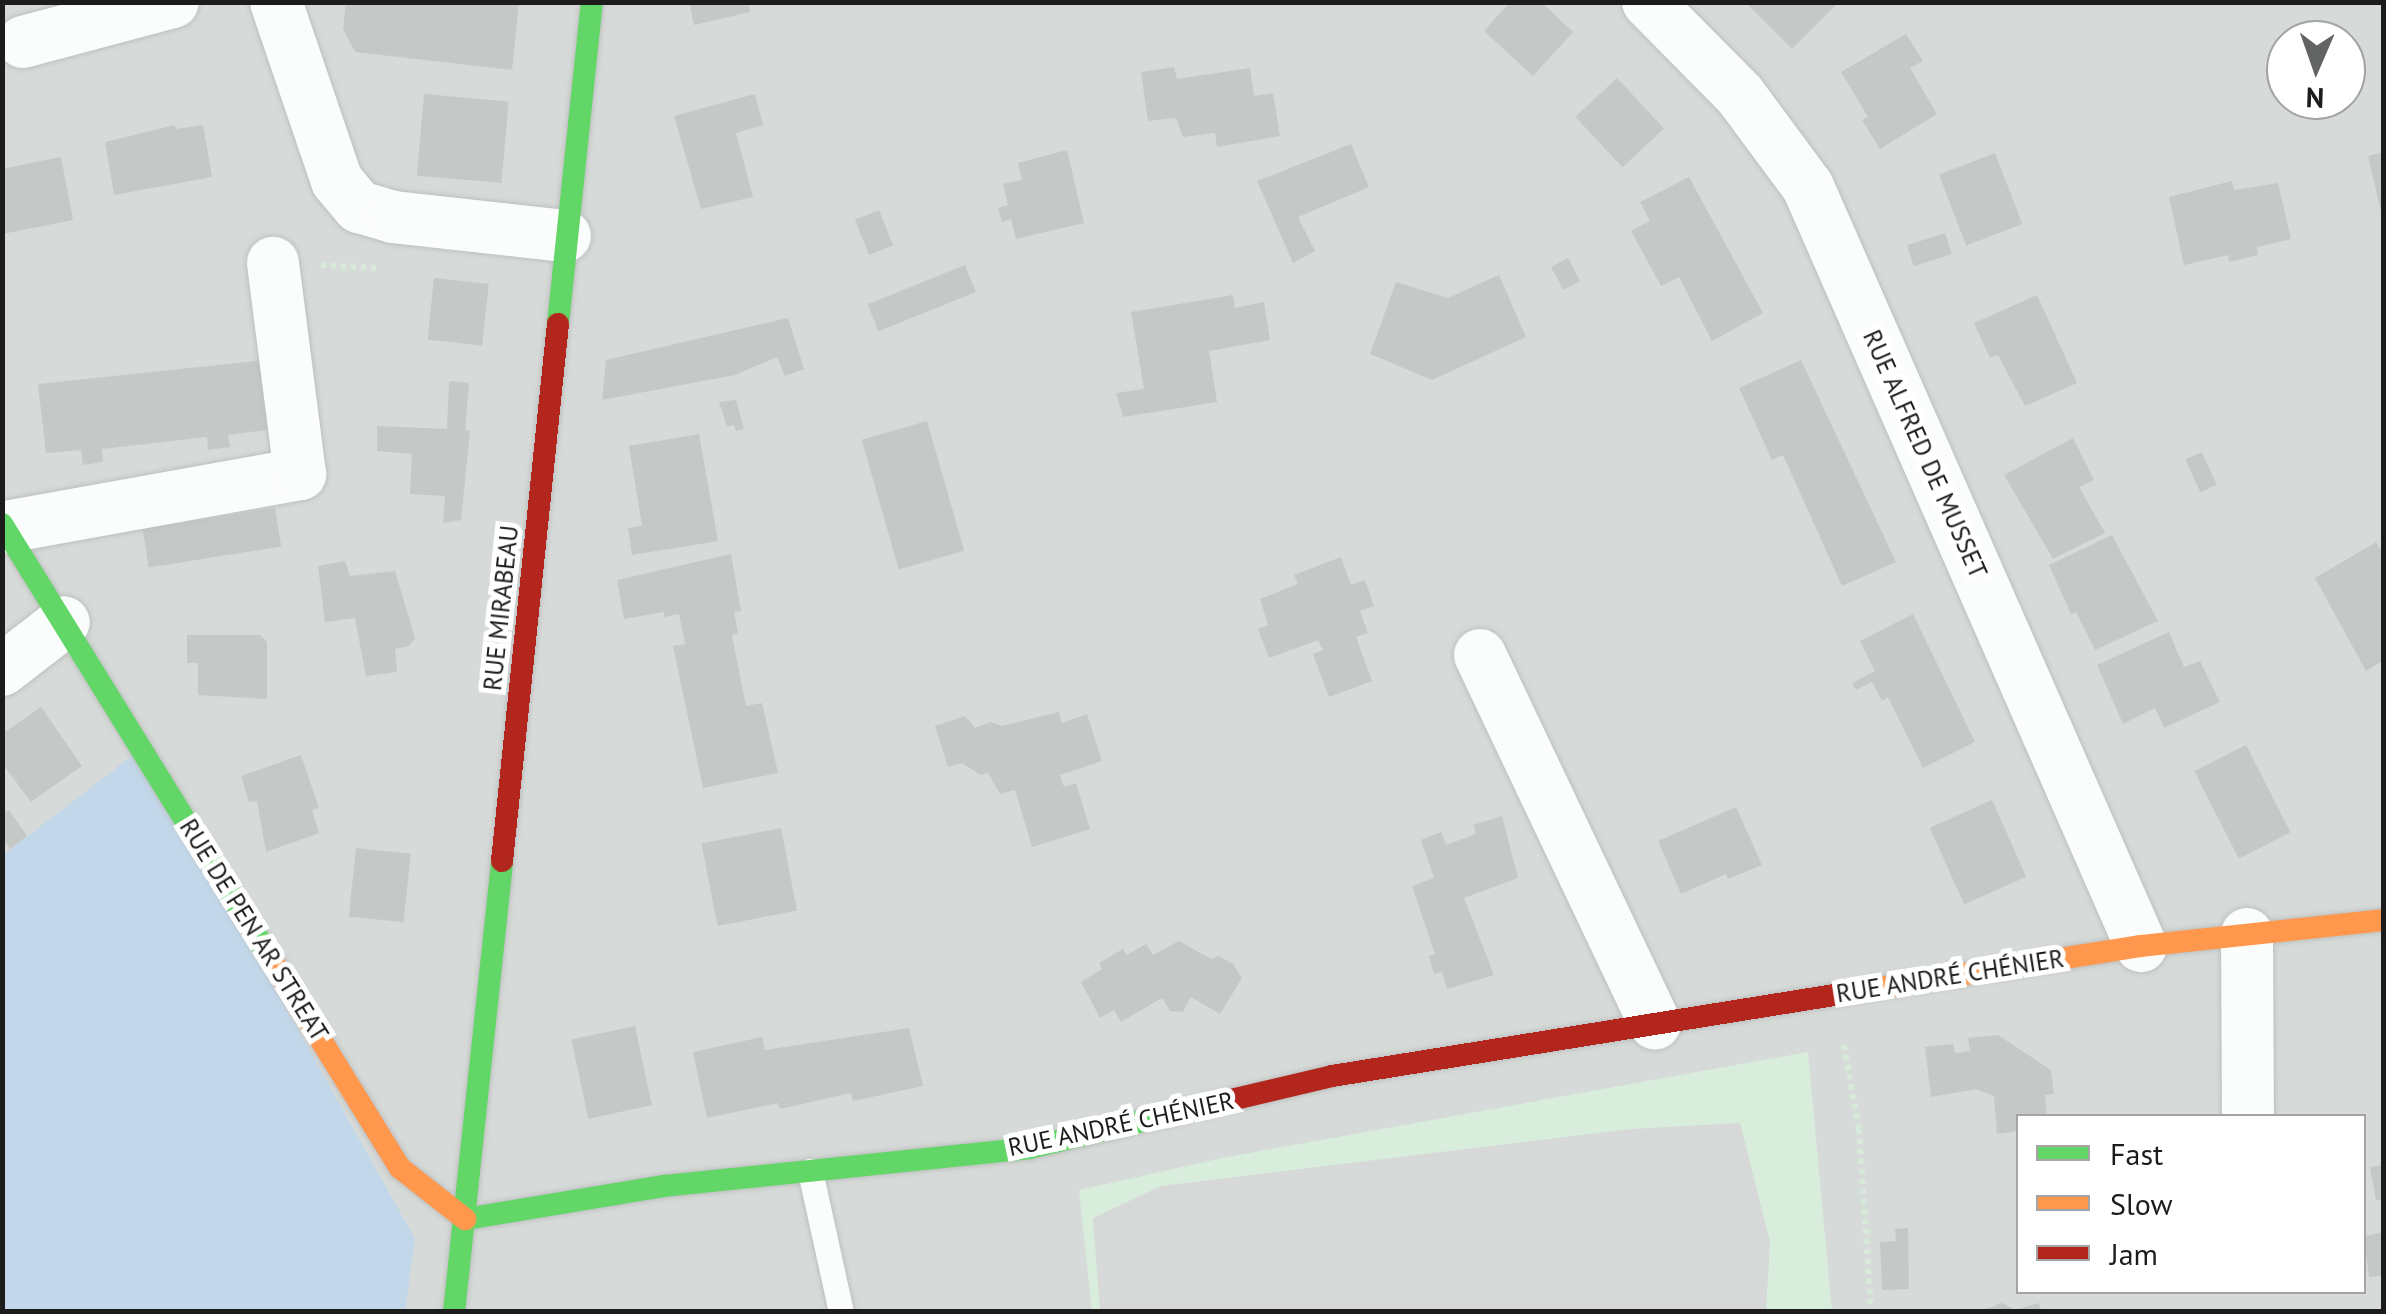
<!DOCTYPE html>
<html>
<head>
<meta charset="utf-8">
<style>
	body { margin:0 }
	#map { position:relative; width:2386px; height:1314px; overflow:hidden; background:#e4ebe9; font-family:"PT Sans",sans-serif }
	div>[style] { position:absolute }
	[style*='--x'] { left:calc(var(--x)*1px); top:calc(var(--y)*1px); width:calc(var(--w)*1px); rotate:calc(var(--a)*1deg) }
	.residential>* { inset:0; background:#d6dad8 }
	.commercial>* { inset:0; background:#d9eddc }
	.religious>* { inset:0; background:#d6d9d8 }
	.grass>* { inset:0; background:#c2d7ea }
	.building>* { inset:0; background:#c4c9c7; transform-origin:0 0 }
	.path>* { height:6px; margin-top:-3px; transform-origin:0; background:repeating-linear-gradient(90deg,#d7eada 0 5px,transparent 0 10px) }
	.roads { filter:drop-shadow(0 0 2px #bdc0bf) drop-shadow(0 0 2px #bdc0bf) }
	.lane>* { height:25px; margin:-12.5px; padding:0 12.5px; transform-origin:12.5px; border-radius:12.5px; background:#fbfcfc }
	.street>* { height:52px; margin:-26px; padding:0 26px; transform-origin:26px; border-radius:26px; background:#fbfcfc }
	.fast>* { height:22px; margin:-11px; padding:0 11px; transform-origin:11px; border-radius:11px; background:#63d668 }
	.slow>* { height:22px; margin:-11px; padding:0 11px; transform-origin:11px; border-radius:11px; background:#ff974d }
	.jam>* { height:22px; margin:-11px; padding:0 11px; transform-origin:11px; border-radius:11px; background:#b3261e }
	span { translate:-50% -50%; white-space:nowrap; text-align:center; line-height:1.15; -webkit-text-stroke:10px #fff; paint-order:stroke }
	.street-label { font-size:25px; color:#1c1c1c }
	.frame { position:absolute; inset:0; border:5px solid #1c1c1c; pointer-events:none }
	.legend { position:absolute; left:2016px; top:1114px; width:350px; height:180px; box-sizing:border-box; background:#fff; border:2px solid #a4a4a4; margin:0; padding:12px 18px; list-style:none; font-size:30px; color:#1c1c1c }
	.legend li { display:flex; align-items:center; gap:20px; height:50px }
	.legend b { width:50px; border:2px solid #a4a4a4 }
	.north { position:absolute; left:2266px; top:20px; width:100px; height:100px; box-sizing:border-box; background:#fff; border:2px solid #a4a4a4; border-radius:50%; rotate:182deg; font-size:28px; font-weight:700; line-height:40px; text-align:center; color:#1c1c1c }
	.north::after { content:''; display:block; margin:auto; width:35px; height:45px; background:#626464; clip-path:polygon(50% 0,100% 100%,50% 72%,0 100%) }
</style>
</head>
<body>
<div id="map">
	<div class="residential">
		<div style="clip-path:polygon(evenodd,3px 3px,2383px 3px,2383px 1311px,3px 1311px,3px 3px,2286px 40px,2346px 40px,2346px 100px,2286px 100px,2286px 40px,3px 3px,2018px 1116px,2364px 1116px,2364px 1292px,2018px 1292px,2018px 1116px)"></div>
	</div>
	<div class="commercial">
		<div style="clip-path:polygon(1808px 1052px,1832px 1311px,1092px 1311px,1079px 1190px,1227px 1157px)"></div>
	</div>
	<div class="religious">
		<div style="clip-path:polygon(1740px 1123px,1770px 1242px,1766px 1311px,1100px 1311px,1093px 1218px,1161px 1186px,1632px 1129px)"></div>
	</div>
	<div class="grass">
		<div style="clip-path:polygon(141px 749px,415px 1239px,405px 1311px,3px 1311px,2px 856px)"></div>
	</div>
	<div class="building">
		<div style="clip-path:polygon(346px 2px,519px 2px,512px 70px,355px 52px,343px 29px)"></div>
		<div style="clip-path:polygon(689px 2px,748px 2px,750px 12px,694px 25px)"></div>
		<div style="clip-path:polygon(1510px 2px,1541px 2px,1573px 32px,1533px 76px,1484px 31px)"></div>
		<div style="clip-path:polygon(1745px 2px,1839px 2px,1792px 49px)"></div>
		<div style="clip-path:polygon(1906px 34px,1923px 61px,1910px 68px,1937px 114px,1880px 149px,1862px 120px,1868px 117px,1841px 72px)"></div>
		<div style="clip-path:polygon(1174px 67px,1177px 79px,1250px 68px,1254px 96px,1273px 93px,1280px 136px,1217px 147px,1215px 133px,1183px 137px,1176px 118px,1148px 121px,1141px 72px)"></div>
		<div style="left:1617px;top:78px;width:69px;height:57px;rotate:47deg"></div>
		<div style="left:424px;top:94px;width:85px;height:82px;rotate:5deg"></div>
		<div style="clip-path:polygon(755px 94px,763px 125px,736px 133px,753px 197px,701px 209px,674px 116px)"></div>
		<div style="clip-path:polygon(175px 125px,176px 129px,203px 125px,212px 177px,114px 195px,105px 142px)"></div>
		<div style="clip-path:polygon(1351px 144px,1369px 187px,1298px 217px,1315px 251px,1293px 263px,1257px 181px)"></div>
		<div style="clip-path:polygon(1067px 150px,1084px 223px,1016px 239px,1011px 219px,1002px 222px,998px 208px,1008px 205px,1003px 184px,1022px 180px,1018px 163px)"></div>
		<div style="clip-path:polygon(2384px 152px,2384px 216px,2382px 216px,2368px 156px)"></div>
		<div style="left:1995px;top:153px;width:76px;height:60px;rotate:69deg"></div>
		<div style="clip-path:polygon(61px 157px,73px 220px,2px 234px,2px 169px)"></div>
		<div style="clip-path:polygon(1689px 177px,1763px 313px,1712px 341px,1679px 277px,1661px 286px,1631px 231px,1650px 221px,1640px 202px)"></div>
		<div style="clip-path:polygon(2232px 181px,2234px 190px,2278px 183px,2291px 239px,2257px 247px,2258px 255px,2229px 262px,2228px 255px,2184px 265px,2169px 197px)"></div>
		<div style="left:879px;top:210px;width:38px;height:26px;rotate:68deg"></div>
		<div style="left:1945px;top:233px;width:22px;height:40px;rotate:72deg"></div>
		<div style="left:1568px;top:258px;width:26px;height:19px;rotate:62deg"></div>
		<div style="left:965px;top:265px;width:29px;height:105px;rotate:68deg"></div>
		<div style="clip-path:polygon(1499px 275px,1526px 337px,1432px 380px,1370px 354px,1396px 282px,1448px 298px)"></div>
		<div style="left:434px;top:278px;width:55px;height:62px;rotate:6deg"></div>
		<div style="clip-path:polygon(1233px 295px,1235px 308px,1264px 302px,1270px 340px,1209px 351px,1217px 402px,1123px 417px,1116px 393px,1144px 389px,1131px 312px)"></div>
		<div style="clip-path:polygon(2037px 295px,2077px 383px,2025px 406px,1998px 355px,1990px 358px,1974px 323px)"></div>
		<div style="clip-path:polygon(788px 318px,804px 369px,785px 376px,777px 357px,735px 375px,602px 400px,606px 360px)"></div>
		<div style="clip-path:polygon(275px 359px,282px 428px,228px 435px,230px 447px,208px 450px,207px 437px,102px 449px,103px 462px,83px 465px,81px 450px,46px 453px,38px 384px)"></div>
		<div style="clip-path:polygon(1801px 360px,1896px 562px,1842px 586px,1783px 455px,1772px 460px,1739px 388px)"></div>
		<div style="clip-path:polygon(449px 381px,469px 383px,465px 430px,470px 431px,461px 520px,443px 523px,445px 496px,410px 494px,412px 454px,377px 451px,377px 426px,447px 429px)"></div>
		<div style="clip-path:polygon(736px 400px,744px 429px,736px 431px,734px 425px,727px 427px,719px 402px)"></div>
		<div style="left:927px;top:421px;width:135px;height:68px;rotate:74deg"></div>
		<div style="clip-path:polygon(699px 434px,718px 541px,632px 555px,628px 528px,642px 526px,629px 446px)"></div>
		<div style="clip-path:polygon(2073px 438px,2094px 480px,2079px 487px,2105px 533px,2053px 559px,2004px 475px)"></div>
		<div style="left:2202px;top:452px;width:36px;height:18px;rotate:66deg"></div>
		<div style="left:275px;top:508px;width:39px;height:134px;rotate:81deg"></div>
		<div style="clip-path:polygon(2112px 535px,2158px 621px,2095px 650px,2076px 612px,2071px 614px,2049px 565px)"></div>
		<div style="clip-path:polygon(2376px 542px,2384px 555px,2384px 660px,2366px 671px,2315px 578px)"></div>
		<div style="clip-path:polygon(731px 554px,741px 611px,734px 612px,738px 633px,732px 635px,746px 706px,762px 703px,778px 773px,703px 788px,673px 646px,685px 644px,679px 614px,664px 617px,664px 612px,624px 619px,617px 580px)"></div>
		<div style="clip-path:polygon(1341px 557px,1351px 585px,1365px 580px,1374px 606px,1360px 611px,1368px 633px,1356px 637px,1372px 681px,1329px 697px,1313px 654px,1323px 650px,1318px 640px,1269px 658px,1258px 629px,1268px 625px,1260px 599px,1298px 584px,1294px 575px)"></div>
		<div style="clip-path:polygon(345px 561px,350px 576px,395px 571px,415px 638px,409px 646px,395px 649px,397px 672px,366px 676px,355px 618px,325px 622px,318px 566px)"></div>
		<div style="clip-path:polygon(1913px 614px,1975px 742px,1923px 768px,1888px 697px,1882px 701px,1872px 682px,1856px 690px,1852px 683px,1875px 671px,1860px 641px)"></div>
		<div style="clip-path:polygon(2169px 632px,2184px 667px,2200px 661px,2220px 702px,2164px 728px,2155px 708px,2123px 724px,2097px 665px)"></div>
		<div style="clip-path:polygon(187px 635px,260px 635px,267px 642px,267px 699px,198px 695px,198px 663px,187px 663px)"></div>
		<div style="clip-path:polygon(41px 707px,82px 766px,31px 802px,2px 763px,2px 734px)"></div>
		<div style="clip-path:polygon(1059px 712px,1062px 723px,1087px 714px,1102px 761px,1060px 775px,1064px 787px,1076px 783px,1090px 829px,1032px 847px,1015px 790px,1000px 794px,988px 773px,981px 775px,962px 763px,948px 767px,935px 726px,965px 716px,975px 728px,991px 722px,1002px 726px)"></div>
		<div style="left:2246px;top:745px;width:98px;height:58px;rotate:63deg"></div>
		<div style="clip-path:polygon(301px 755px,319px 808px,312px 810px,319px 833px,266px 852px,257px 801px,249px 802px,241px 776px)"></div>
		<div style="left:1992px;top:800px;width:84px;height:68px;rotate:66deg"></div>
		<div style="clip-path:polygon(1736px 807px,1762px 865px,1728px 879px,1726px 874px,1681px 894px,1658px 841px)"></div>
		<div style="clip-path:polygon(9px 810px,27px 836px,10px 849px,2px 838px,2px 814px)"></div>
		<div style="clip-path:polygon(1502px 816px,1518px 878px,1464px 898px,1494px 975px,1447px 989px,1442px 972px,1434px 974px,1429px 956px,1435px 954px,1412px 886px,1434px 878px,1421px 840px,1441px 832px,1446px 845px,1476px 834px,1473px 825px)"></div>
		<div style="left:781px;top:828px;width:84px;height:81px;rotate:79deg"></div>
		<div style="left:356px;top:848px;width:55px;height:69px;rotate:6deg"></div>
		<div style="clip-path:polygon(1179px 941px,1211px 959px,1219px 956px,1233px 964px,1242px 978px,1220px 1014px,1191px 997px,1183px 1012px,1170px 1011px,1162px 998px,1121px 1022px,1114px 1010px,1100px 1018px,1081px 982px,1102px 969px,1099px 963px,1123px 949px,1127px 955px,1146px 944px,1153px 955px)"></div>
		<div style="left:635px;top:1026px;width:81px;height:65px;rotate:78deg"></div>
		<div style="clip-path:polygon(909px 1028px,923px 1086px,853px 1101px,851px 1093px,780px 1109px,778px 1103px,707px 1118px,693px 1052px,762px 1037px,765px 1050px)"></div>
		<div style="clip-path:polygon(1998px 1035px,2051px 1070px,2054px 1094px,2045px 1095px,2047px 1116px,2018px 1116px,2018px 1131px,1997px 1134px,1994px 1096px,1976px 1089px,1931px 1097px,1925px 1047px,1953px 1044px,1955px 1053px,1970px 1051px,1968px 1038px)"></div>
		<div style="clip-path:polygon(2384px 1165px,2384px 1199px,2376px 1200px,2370px 1167px)"></div>
		<div style="clip-path:polygon(1908px 1228px,1909px 1289px,1882px 1290px,1880px 1242px,1896px 1241px,1895px 1229px)"></div>
		<div style="clip-path:polygon(2384px 1232px,2384px 1275px,2369px 1277px,2364px 1236px)"></div>
		<div style="clip-path:polygon(2002px 1303px,2015px 1310px,2039px 1303px,2041px 1312px,1978px 1312px)"></div>
	</div>
	<div class="path">
		<div style="--x:321;--y:265;--w:58;--a:3"></div>
		<div style="--x:1844;--y:1045;--w:85;--a:79.9"></div>
		<div style="--x:1859;--y:1129;--w:183;--a:86.2"></div>
	</div>
	<div class="roads">
		<div class="lane">
			<div style="--x:810;--y:1171;--w:144;--a:77.6"></div>
		</div>
		<div class="street">
			<div style="--x:276;--y:2;--w:189;--a:71.2"></div>
			<div style="--x:337;--y:181;--w:34;--a:50"></div>
			<div style="--x:359;--y:207;--w:35;--a:16"></div>
			<div style="--x:393;--y:217;--w:173;--a:6.3"></div>
			<div style="--x:1648;--y:2;--w:131;--a:45.3"></div>
			<div style="--x:1740;--y:95;--w:114;--a:53.5"></div>
			<div style="--x:1808;--y:187;--w:829;--a:66.31"></div>
			<div style="--x:23;--y:42;--w:155;--a:-14.9"></div>
			<div style="--x:6;--y:527;--w:299;--a:-10.2"></div>
			<div style="--x:300;--y:474;--w:213;--a:-97.3"></div>
			<div style="--x:1480;--y:655;--w:408;--a:64.6"></div>
			<div style="--x:2;--y:670;--w:78;--a:-37.7"></div>
			<div style="--x:2247;--y:934;--w:182;--a:89.7"></div>
		</div>
		<div class="fast">
			<div style="--x:558;--y:324;--w:324;--a:-84"></div>
			<div style="--x:2;--y:524;--w:508;--a:58.28"></div>
			<div style="--x:465;--y:1219;--w:202;--a:-9.4"></div>
			<div style="--x:664;--y:1186;--w:367;--a:-5.9"></div>
			<div style="--x:1029;--y:1148;--w:155;--a:-13.4"></div>
			<div style="--x:454;--y:1312;--w:454;--a:-83.9"></div>
		</div>
		<div class="slow">
			<div style="--x:269;--y:956;--w:249;--a:58.3"></div>
			<div style="--x:400;--y:1168;--w:83;--a:38.1"></div>
			<div style="--x:1847;--y:993;--w:298;--a:-9.1"></div>
			<div style="--x:2141;--y:946;--w:244;--a:-6.1"></div>
		</div>
		<div class="jam">
			<div style="--x:502;--y:861;--w:540;--a:-84.05"></div>
			<div style="--x:1180;--y:1112;--w:156;--a:-13.3"></div>
			<div style="--x:1332;--y:1076;--w:522;--a:-9.16"></div>
		</div>
	</div>
	<div class="street-label">
		<span style="left:1925px;top:454px;rotate:66deg">RUE ALFRED DE MUSSET</span>
		<span style="left:501px;top:608px;rotate:-84deg">RUE MIRABEAU</span>
		<span style="left:254px;top:930px;rotate:58deg">RUE DE PEN AR STREAT</span>
		<span style="left:1950px;top:976px;rotate:-9deg">RUE ANDRÉ CHÉNIER</span>
		<span style="left:1121px;top:1124px;rotate:-12deg">RUE ANDRÉ CHÉNIER</span>
	</div>
	<div class="frame"></div>
	<ul class="legend">
	<li><b style="height:12px;background:#63d668"></b>Fast</li>
	<li><b style="height:12px;background:#ff974d"></b>Slow</li>
	<li><b style="height:12px;background:#b3261e"></b>Jam</li>
	</ul>
	<div class="north">N</div>
</div>
</body>
</html>
